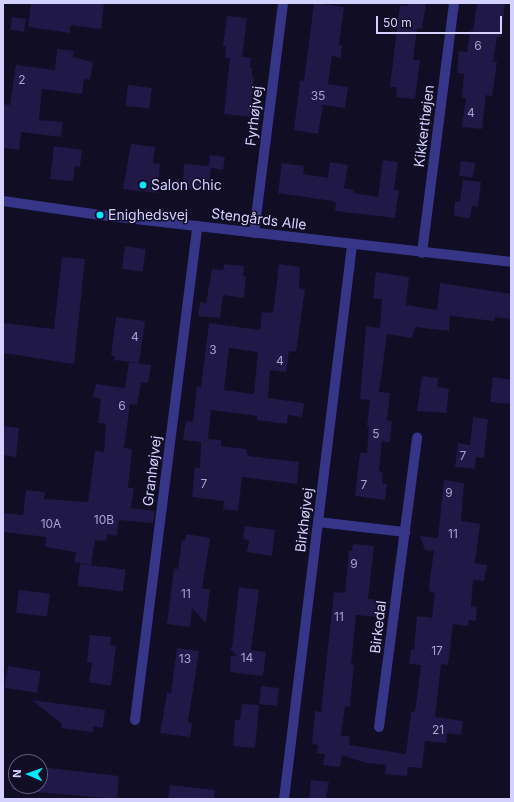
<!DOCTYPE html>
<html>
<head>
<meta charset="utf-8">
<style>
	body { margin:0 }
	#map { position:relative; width:514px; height:802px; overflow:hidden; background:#100d25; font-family:Inter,sans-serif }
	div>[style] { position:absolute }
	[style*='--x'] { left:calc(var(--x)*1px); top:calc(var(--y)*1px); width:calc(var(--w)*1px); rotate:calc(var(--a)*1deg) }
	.building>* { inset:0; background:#201847; transform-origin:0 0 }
	.minor>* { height:10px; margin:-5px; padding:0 5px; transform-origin:5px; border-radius:5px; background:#363587 }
	.tertiary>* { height:10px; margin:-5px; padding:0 5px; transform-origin:5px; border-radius:5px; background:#363587 }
	.dots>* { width:11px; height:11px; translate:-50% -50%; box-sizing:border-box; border:2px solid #100d25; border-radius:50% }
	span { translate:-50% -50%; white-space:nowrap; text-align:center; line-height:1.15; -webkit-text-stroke:3px #100d25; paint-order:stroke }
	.number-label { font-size:12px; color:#a8a3d1 }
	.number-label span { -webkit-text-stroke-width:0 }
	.street-label { font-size:14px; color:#d5d1ff }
	.poi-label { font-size:14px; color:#d5d1ff }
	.left { translate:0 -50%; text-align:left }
	.frame { position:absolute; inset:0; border:4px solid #d5d1ff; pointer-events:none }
	.north { position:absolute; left:8px; top:754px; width:40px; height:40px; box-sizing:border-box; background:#100d25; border:1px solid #5f5b7c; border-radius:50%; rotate:272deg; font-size:11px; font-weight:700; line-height:16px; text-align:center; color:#d5d1ff }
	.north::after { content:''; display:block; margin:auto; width:14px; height:18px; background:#00eafc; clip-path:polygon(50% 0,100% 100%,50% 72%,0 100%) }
	.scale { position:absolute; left:376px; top:16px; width:126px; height:18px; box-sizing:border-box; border:2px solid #d5d1ff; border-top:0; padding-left:5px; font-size:12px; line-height:14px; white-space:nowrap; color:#d5d1ff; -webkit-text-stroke:3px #100d25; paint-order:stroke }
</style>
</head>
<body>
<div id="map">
	<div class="building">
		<div style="clip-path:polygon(31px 3px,104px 3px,101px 29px,70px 25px,70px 33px,28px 27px)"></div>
		<div style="clip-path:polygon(314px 3px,344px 7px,339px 45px,342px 45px,341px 58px,332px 56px,328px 84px,348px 87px,345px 108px,323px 105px,318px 134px,294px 130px,300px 80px,304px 81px)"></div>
		<div style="clip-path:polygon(408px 3px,426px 3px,422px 29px,417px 28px,413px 60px,420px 60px,415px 99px,396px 97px,397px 87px,390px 87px,400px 5px,407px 6px)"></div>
		<div style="clip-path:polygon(477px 3px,505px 3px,501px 37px,497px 37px,493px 62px,497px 62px,492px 96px,486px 95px,482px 129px,462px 127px,466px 98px,462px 97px,464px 74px,457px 73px,459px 51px,467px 52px,470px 31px,473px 31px)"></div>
		<div style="clip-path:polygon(227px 16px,247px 18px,242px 57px,251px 58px,250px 68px,252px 68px,252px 77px,254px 77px,250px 117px,224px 114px,230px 58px,225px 58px,226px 46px,223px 46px)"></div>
		<div style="left:12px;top:17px;width:14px;height:13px;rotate:8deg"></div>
		<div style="clip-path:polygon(57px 49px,74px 51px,73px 57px,93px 62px,90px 80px,84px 79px,82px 94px,42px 89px,39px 120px,63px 122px,61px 137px,21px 132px,19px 150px,3px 148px,3px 104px,10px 105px,16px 65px,55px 70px)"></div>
		<div style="left:128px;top:85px;width:24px;height:21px;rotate:7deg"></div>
		<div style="clip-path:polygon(131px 144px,155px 147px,153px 163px,160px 164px,157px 193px,123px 189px)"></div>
		<div style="clip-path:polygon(54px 146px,82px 150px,80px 167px,75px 166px,73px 181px,50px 179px)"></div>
		<div style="clip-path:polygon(210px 155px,225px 157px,223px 170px,211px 168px,208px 191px,183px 188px,184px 164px,209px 166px)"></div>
		<div style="clip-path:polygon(383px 160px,398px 162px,394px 190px,399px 190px,395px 218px,335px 211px,336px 203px,332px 201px,278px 193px,282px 163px,304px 166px,303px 174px,328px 178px,330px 162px,348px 165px,344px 188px,354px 190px,353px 193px,378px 197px)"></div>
		<div style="left:461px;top:161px;width:14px;height:15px;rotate:8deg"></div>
		<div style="clip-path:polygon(463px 180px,481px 182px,478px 207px,472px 206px,470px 218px,454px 216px,455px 201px,460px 202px)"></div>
		<div style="left:125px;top:246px;width:21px;height:23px;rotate:8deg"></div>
		<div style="clip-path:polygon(62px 257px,85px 259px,74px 364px,3px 353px,3px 323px,54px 329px)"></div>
		<div style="clip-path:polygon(224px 264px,244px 266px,243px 276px,246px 277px,244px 298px,223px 295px,220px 318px,198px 316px,200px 302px,206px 303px,212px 269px,223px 270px)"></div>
		<div style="clip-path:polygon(evenodd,279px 264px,300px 267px,299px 288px,305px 289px,296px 352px,289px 351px,286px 372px,270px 370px,268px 398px,304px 403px,302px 417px,288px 415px,287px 424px,257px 420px,257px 416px,211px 410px,208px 439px,221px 440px,221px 446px,246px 449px,248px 456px,299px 462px,297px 484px,242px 477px,238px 511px,223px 509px,224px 501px,192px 497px,195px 467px,200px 468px,201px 442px,183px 440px,186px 421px,193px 422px,197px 386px,201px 387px,209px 323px,260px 330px,262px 312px,273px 313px,279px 264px,229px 348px,258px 352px,254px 394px,224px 390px,229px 348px)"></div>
		<div style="clip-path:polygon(376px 272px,409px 277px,406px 305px,437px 310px,440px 283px,511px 294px,511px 319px,495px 317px,494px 321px,450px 316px,449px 331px,415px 327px,412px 338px,387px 334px,379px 392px,390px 393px,387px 420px,392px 421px,390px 442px,382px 441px,379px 470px,383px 474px,382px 483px,387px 484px,385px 500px,355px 496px,360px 453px,367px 453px,369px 426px,367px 426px,370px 400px,360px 399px,366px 326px,380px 328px,382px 299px,373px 298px)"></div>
		<div style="clip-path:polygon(116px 317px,145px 321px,139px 363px,114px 360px,115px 356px,111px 356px)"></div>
		<div style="clip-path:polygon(129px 362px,151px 365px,148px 383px,141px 382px,137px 405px,130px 404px,124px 448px,132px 449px,128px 488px,134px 488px,131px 508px,155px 511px,153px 523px,119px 520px,117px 536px,107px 534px,106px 541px,95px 540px,91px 565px,74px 562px,76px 552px,45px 547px,46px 537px,3px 532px,3px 513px,23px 515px,26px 490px,45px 492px,44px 499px,88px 502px,95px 451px,104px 452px,106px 424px,98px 423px,101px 399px,93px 397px,96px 384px,125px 388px)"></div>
		<div style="clip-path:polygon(422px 376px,438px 378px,437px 387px,449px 389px,446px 413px,417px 411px)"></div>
		<div style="clip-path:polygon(493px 377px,511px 380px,511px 404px,490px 402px)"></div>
		<div style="clip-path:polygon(473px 417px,488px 419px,484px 458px,476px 457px,475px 469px,455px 467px,458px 443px,470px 445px)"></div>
		<div style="clip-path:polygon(3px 426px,19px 428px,16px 457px,3px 455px)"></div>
		<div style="clip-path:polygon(444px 480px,464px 483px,461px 521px,480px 524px,475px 563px,487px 565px,484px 581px,473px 580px,471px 606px,477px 607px,476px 621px,469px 620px,468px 626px,453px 624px,448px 665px,441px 664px,435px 717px,463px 721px,461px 735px,447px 733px,446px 743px,425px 741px,422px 768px,408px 767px,407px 776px,385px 774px,386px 765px,366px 763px,342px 755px,340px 767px,323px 765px,325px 754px,317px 753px,318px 745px,312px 744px,315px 711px,321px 712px,334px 592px,345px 593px,349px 551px,352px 551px,353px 544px,374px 546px,368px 599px,379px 600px,376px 617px,356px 615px,351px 665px,354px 665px,350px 707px,345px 706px,341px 736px,350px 736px,349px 745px,406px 754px,411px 712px,415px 712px,421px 665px,409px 664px,411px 649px,414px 650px,417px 616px,432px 618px,435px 593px,430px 592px,429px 585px,434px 551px,425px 550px,420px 536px,438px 538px)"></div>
		<div style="clip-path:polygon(245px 526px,275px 530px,272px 556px,247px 552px,249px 540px,243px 539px)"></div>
		<div style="clip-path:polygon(186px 534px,210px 538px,202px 589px,210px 589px,206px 623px,192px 608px,190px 627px,167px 624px,174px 568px,178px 569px,182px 540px,185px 541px)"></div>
		<div style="left:80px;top:564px;width:46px;height:22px;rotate:7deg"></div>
		<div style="clip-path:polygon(239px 587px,259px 590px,251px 650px,266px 652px,263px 676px,230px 672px,231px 656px,237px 656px,229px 647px,232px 648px)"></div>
		<div style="left:19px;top:590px;width:31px;height:23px;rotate:7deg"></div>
		<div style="clip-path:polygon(90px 635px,111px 637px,110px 645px,116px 646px,111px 686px,89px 682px,92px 663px,87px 662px)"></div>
		<div style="clip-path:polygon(177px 648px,199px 651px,188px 722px,192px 723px,190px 737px,160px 733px,167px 693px,171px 693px)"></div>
		<div style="left:8px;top:666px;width:33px;height:22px;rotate:9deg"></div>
		<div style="left:261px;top:686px;width:18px;height:18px;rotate:6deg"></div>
		<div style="clip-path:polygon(32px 700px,105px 710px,103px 728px,93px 726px,93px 732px,61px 728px,62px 724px)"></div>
		<div style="clip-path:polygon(242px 704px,259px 705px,255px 748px,233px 746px,235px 720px,240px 720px)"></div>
		<div style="clip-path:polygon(14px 765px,16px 786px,40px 786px,40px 767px,119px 776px,117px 799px,12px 790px)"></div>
		<div style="clip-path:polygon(311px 780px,329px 782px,326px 799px,309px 799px)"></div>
		<div style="clip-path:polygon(170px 785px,215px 790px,214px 799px,168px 799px)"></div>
	</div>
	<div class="minor">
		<div style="--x:254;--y:233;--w:232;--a:-82.8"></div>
		<div style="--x:422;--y:253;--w:252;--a:-82.7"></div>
		<div style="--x:318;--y:522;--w:88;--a:6.6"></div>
		<div style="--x:135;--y:720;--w:498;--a:-82.8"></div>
		<div style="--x:379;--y:727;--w:292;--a:-82.5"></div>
		<div style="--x:284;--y:799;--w:558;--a:-83"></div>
	</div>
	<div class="tertiary">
		<div style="--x:3;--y:201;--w:98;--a:8.2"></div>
		<div style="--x:100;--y:215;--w:414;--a:6.5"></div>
	</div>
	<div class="dots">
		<div style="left:143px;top:185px;background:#00eafc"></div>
		<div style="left:100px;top:215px;background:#00eafc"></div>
	</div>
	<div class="number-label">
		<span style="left:478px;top:46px">6</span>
		<span style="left:22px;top:80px">2</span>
		<span style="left:318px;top:96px">35</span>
		<span style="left:471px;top:113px">4</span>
		<span style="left:135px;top:337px">4</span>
		<span style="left:213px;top:350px">3</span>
		<span style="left:280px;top:361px">4</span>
		<span style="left:122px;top:406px">6</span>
		<span style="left:376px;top:434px">5</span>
		<span style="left:463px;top:456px">7</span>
		<span style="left:204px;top:484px">7</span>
		<span style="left:364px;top:485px">7</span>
		<span style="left:449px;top:493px">9</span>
		<span style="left:104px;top:520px">10B</span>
		<span style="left:51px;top:524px">10A</span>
		<span style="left:453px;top:534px">11</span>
		<span style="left:354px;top:564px">9</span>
		<span style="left:186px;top:594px">11</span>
		<span style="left:339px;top:617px">11</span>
		<span style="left:437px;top:651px">17</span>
		<span style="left:247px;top:658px">14</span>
		<span style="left:185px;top:659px">13</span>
		<span style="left:438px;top:730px">21</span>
	</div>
	<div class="street-label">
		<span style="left:254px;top:116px;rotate:-83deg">Fyrhøjvej</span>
		<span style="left:424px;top:126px;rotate:-83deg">Kikkerthøjen</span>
		<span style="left:259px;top:219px;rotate:7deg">Stengårds Alle</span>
		<span style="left:152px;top:471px;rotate:-83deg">Granhøjvej</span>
		<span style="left:304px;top:520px;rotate:-83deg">Birkhøjvej</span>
		<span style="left:378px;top:627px;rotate:-83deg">Birkedal</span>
	</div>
	<div class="poi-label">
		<span class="left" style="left:151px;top:185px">Salon Chic</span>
		<span class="left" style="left:108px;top:215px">Enighedsvej</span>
	</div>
	<div class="frame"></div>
	<div class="north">N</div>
	<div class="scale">50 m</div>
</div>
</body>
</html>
